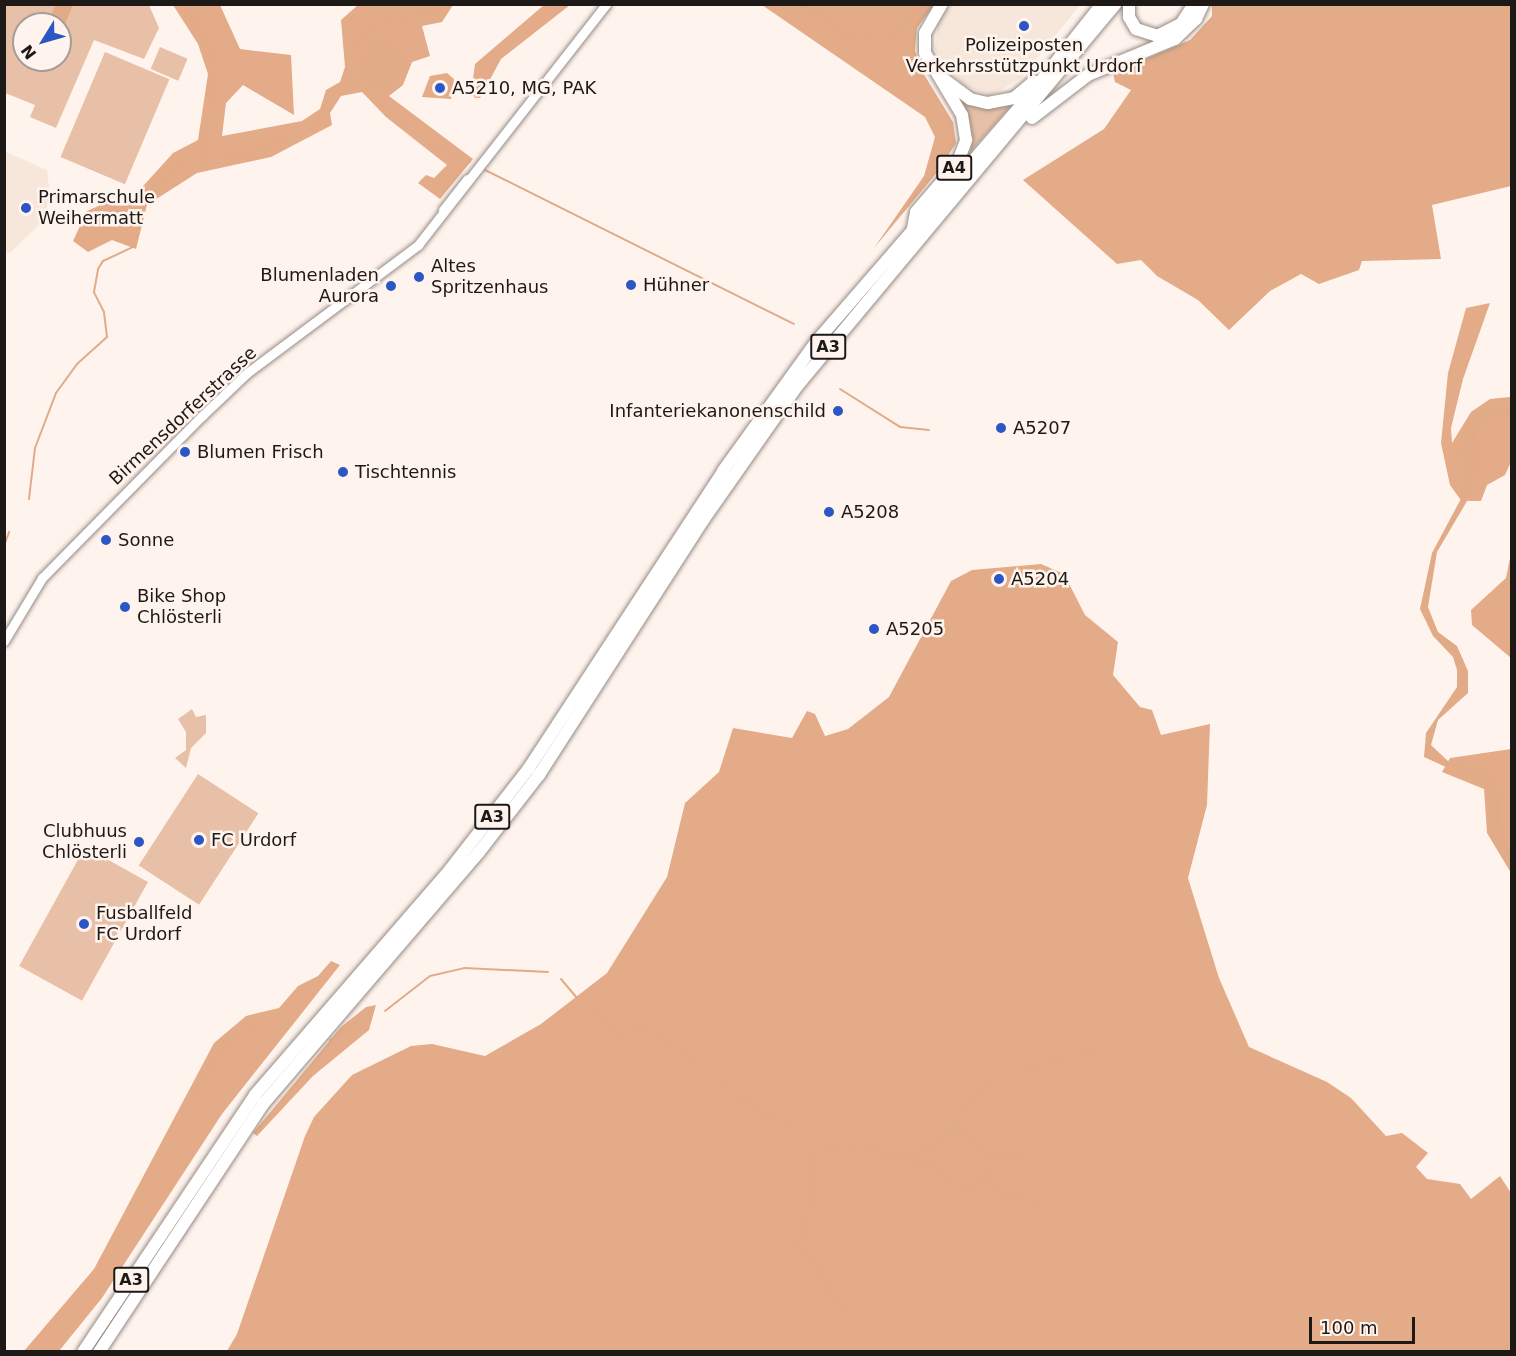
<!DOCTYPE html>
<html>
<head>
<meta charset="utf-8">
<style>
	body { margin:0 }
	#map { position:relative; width:1516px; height:1356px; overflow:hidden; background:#fff4ed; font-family:"DejaVu Sans",sans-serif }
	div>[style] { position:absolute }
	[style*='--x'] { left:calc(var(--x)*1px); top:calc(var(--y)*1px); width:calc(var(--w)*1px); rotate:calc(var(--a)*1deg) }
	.built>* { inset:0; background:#f7e6da }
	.green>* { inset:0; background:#e8c0a7; transform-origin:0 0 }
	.forest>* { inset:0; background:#e3ab87 }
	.water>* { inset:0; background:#e2ab87 }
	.stream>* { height:2px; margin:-1px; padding:0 1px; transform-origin:1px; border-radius:1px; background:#e2ab87 }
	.roads { filter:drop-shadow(0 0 2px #958b85) drop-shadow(0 0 2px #958b85) }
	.secondary>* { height:9px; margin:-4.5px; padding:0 4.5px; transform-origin:4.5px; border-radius:4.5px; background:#fff }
	.motorway>* { height:12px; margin:-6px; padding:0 6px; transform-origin:6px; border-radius:6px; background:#fff }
	.dots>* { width:16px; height:16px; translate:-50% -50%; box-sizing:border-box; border:3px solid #fff4ed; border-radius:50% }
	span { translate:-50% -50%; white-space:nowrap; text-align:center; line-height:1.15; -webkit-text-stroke:5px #fff4ed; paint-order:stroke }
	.shield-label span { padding:2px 4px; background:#fff4ed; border:2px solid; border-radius:4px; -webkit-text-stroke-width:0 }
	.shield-label { font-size:16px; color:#1d1917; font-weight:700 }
	.poi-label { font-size:18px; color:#1d1917 }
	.left { translate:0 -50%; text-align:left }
	.right { translate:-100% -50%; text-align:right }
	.street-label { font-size:18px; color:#1d1917 }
	.frame { position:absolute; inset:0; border:6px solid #1d1917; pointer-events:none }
	.north { position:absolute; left:12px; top:12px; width:60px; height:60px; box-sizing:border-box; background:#fff4ed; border:2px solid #a59c97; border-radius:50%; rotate:233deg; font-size:16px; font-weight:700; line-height:24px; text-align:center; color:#1d1917 }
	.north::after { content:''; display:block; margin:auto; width:21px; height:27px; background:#2b56c5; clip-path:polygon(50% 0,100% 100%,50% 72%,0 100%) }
	.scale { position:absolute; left:1309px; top:1317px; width:106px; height:27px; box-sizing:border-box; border:3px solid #1d1917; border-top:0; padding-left:8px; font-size:18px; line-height:21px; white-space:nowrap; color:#1d1917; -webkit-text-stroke:4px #fff4ed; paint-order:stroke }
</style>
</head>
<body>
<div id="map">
	<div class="built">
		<div style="clip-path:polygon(951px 5px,1080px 5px,1021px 78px,990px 96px,962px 84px,935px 50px,938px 22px)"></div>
		<div style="clip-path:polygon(4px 151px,47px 170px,50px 195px,43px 221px,10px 253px,5px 252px)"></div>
	</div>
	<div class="green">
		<div style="clip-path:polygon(evenodd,4px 5px,149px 5px,159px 28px,144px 59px,94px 40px,56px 128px,30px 117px,35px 105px,5px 93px,4px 5px,24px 24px,60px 24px,60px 60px,24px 60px,24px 24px)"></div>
		<div style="left:160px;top:47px;width:30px;height:24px;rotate:23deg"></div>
		<div style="left:105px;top:52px;width:70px;height:114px;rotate:23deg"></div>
		<div style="clip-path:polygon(959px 96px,974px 106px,1012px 105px,971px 151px,968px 115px)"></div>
		<div style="clip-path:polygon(192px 709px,196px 717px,206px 715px,206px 733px,191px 748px,186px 768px,175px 758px,186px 750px,186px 732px,178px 719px)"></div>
		<div style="left:198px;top:774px;width:72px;height:109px;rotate:33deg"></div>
		<div style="left:85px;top:847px;width:72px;height:136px;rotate:29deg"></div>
	</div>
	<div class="forest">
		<div style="clip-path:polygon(173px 5px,220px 5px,240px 49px,291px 55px,294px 115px,243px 85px,226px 103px,222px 136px,302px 121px,320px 109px,326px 90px,340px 82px,345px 67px,341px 20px,358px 5px,453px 5px,442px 22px,422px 26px,430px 56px,412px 62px,403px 85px,389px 96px,473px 159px,440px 199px,418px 183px,426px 175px,434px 178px,447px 165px,386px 117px,362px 92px,341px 96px,330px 113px,332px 125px,271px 157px,197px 173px,147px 205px,136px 249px,112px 240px,88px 252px,73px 241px,87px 211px,112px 200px,126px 205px,173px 153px,198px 140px,208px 74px,198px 44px)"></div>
		<div style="clip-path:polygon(544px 5px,570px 5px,501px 59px,480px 98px,475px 98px,471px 93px,475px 64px)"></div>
		<div style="clip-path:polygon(762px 5px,934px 5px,917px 28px,915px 50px,920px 68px,953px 122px,956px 143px,939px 170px,874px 248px,924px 176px,935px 137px,925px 117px)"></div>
		<div style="clip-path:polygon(1212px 5px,1511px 5px,1511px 186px,1432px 205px,1441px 259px,1362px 261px,1359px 270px,1319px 284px,1301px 274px,1270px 291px,1229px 330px,1198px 300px,1157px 276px,1141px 260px,1117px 264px,1023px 180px,1104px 129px,1131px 90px,1115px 82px,1113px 73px,1190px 40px,1212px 16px)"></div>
		<div style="clip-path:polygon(447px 73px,454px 79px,451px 99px,422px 97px,430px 76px)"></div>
		<div style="clip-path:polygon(1490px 303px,1463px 379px,1451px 428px,1452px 443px,1471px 412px,1490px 399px,1510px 397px,1511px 462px,1505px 475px,1487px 485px,1481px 501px,1469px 501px,1460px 499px,1450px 485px,1441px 443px,1448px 373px,1466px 308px)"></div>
		<div style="clip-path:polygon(1511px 553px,1512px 658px,1511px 658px,1472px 625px,1471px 610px,1506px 578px)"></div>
		<div style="clip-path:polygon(1041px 564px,1064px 574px,1085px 615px,1118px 642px,1113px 675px,1140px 707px,1152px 710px,1161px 735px,1210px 724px,1207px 805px,1188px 878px,1219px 978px,1249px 1047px,1327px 1082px,1351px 1098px,1386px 1136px,1402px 1133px,1428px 1153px,1416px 1167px,1427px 1179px,1460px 1184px,1471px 1199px,1500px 1176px,1511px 1193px,1511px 1351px,227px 1351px,237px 1334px,305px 1136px,314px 1117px,352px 1075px,411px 1046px,432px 1044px,485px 1056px,541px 1024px,607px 973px,667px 877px,685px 803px,719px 772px,733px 728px,792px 738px,807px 711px,815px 714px,825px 736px,848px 729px,889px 697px,951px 581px,972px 570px)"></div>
		<div style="clip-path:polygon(1511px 749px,1511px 873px,1487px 833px,1484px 789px,1442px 772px,1450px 758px)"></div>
		<div style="clip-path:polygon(331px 961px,340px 965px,222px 1114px,102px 1298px,59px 1351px,24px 1351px,94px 1269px,214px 1043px,246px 1016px,279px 1008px,298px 986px,318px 976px)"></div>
		<div style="clip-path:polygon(376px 1005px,369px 1030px,313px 1076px,257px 1136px,253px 1133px,341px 1027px,366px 1007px)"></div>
	</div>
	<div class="water">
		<div style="clip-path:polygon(56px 5px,73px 5px,62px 31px,60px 24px,46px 24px)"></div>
		<div style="clip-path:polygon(376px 38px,387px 42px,407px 63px,384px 90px,358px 74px)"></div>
		<div style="clip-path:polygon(1511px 407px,1511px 416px,1490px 415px,1476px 429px,1473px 491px,1437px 552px,1428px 607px,1438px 632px,1457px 646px,1468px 671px,1468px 693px,1438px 720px,1431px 745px,1450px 763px,1486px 771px,1491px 777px,1500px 797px,1500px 830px,1511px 852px,1511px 869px,1489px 835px,1491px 812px,1485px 785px,1424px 757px,1426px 733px,1457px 687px,1457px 670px,1453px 657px,1433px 636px,1420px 609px,1432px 553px,1464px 493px,1467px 470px,1461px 456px,1468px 422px,1485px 409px)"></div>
	</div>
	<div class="stream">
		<div style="--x:184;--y:4;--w:69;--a:61.6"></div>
		<div style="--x:217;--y:65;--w:69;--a:101.6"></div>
		<div style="--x:203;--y:133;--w:30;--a:88"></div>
		<div style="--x:799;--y:4;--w:38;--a:25"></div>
		<div style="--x:833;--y:20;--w:16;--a:63"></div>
		<div style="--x:840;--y:34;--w:25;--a:16"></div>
		<div style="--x:864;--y:41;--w:12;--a:-48"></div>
		<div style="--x:872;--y:32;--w:23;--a:10"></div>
		<div style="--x:895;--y:36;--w:42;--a:-49.8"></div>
		<div style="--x:345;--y:82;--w:17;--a:13"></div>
		<div style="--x:362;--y:86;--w:33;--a:46"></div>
		<div style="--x:390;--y:115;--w:46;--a:37.1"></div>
		<div style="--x:427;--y:143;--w:47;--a:23.8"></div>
		<div style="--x:485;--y:170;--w:345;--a:26.5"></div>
		<div style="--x:840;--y:389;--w:71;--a:32.3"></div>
		<div style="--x:900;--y:427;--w:29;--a:6"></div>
		<div style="--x:29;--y:499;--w:51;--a:-83.3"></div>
		<div style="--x:35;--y:448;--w:59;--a:-69.1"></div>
		<div style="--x:56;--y:393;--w:36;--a:-54"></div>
		<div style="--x:77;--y:364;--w:40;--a:-42"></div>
		<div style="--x:107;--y:337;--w:25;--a:-97"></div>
		<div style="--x:104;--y:312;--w:22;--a:-117"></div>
		<div style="--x:94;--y:292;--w:23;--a:-80"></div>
		<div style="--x:98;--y:269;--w:9;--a:-58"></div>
		<div style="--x:103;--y:261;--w:35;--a:-25"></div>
		<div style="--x:135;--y:246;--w:52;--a:-81.1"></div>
		<div style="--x:143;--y:195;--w:52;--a:-38"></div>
		<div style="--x:184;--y:163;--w:32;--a:0"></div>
		<div style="--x:216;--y:163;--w:26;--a:-25"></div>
		<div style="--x:240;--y:152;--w:9;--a:36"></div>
		<div style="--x:247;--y:157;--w:44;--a:-27.1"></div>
		<div style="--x:286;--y:137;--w:18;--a:-9"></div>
		<div style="--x:304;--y:134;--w:29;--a:-46"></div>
		<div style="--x:324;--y:113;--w:22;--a:-77"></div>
		<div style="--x:329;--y:92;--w:13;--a:-13"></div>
		<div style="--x:342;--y:89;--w:43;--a:-75.3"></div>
		<div style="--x:353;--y:47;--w:19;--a:-51"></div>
		<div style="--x:365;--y:32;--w:35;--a:-29"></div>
		<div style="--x:396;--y:15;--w:13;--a:18"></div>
		<div style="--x:408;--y:19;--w:18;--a:-29"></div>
		<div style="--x:424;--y:10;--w:11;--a:22"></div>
		<div style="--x:434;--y:14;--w:12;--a:-59"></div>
		<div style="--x:4;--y:546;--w:15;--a:-70"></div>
		<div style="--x:561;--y:979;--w:31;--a:50"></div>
		<div style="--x:581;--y:1003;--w:51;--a:37.8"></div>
		<div style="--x:621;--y:1034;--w:25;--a:-12"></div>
		<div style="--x:645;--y:1029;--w:64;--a:31"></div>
		<div style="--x:385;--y:1011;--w:57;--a:-37.9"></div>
		<div style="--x:430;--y:976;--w:35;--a:-13"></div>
		<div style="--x:464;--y:968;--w:84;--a:2.7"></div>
		<div style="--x:330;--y:1040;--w:52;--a:-34.9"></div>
		<div style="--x:718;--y:1078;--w:23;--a:56"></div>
		<div style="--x:731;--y:1097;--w:14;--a:12"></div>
		<div style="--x:745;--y:1100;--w:18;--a:43"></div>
		<div style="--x:758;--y:1112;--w:24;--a:17"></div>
		<div style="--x:781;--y:1119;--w:29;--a:35"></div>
		<div style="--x:193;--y:1095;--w:57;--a:-58"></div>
		<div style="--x:223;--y:1047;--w:30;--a:-37"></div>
		<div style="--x:247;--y:1029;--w:13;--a:4"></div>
		<div style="--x:950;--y:1130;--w:16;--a:11"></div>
		<div style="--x:966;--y:1133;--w:36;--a:42"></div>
		<div style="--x:993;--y:1157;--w:34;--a:-8"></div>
		<div style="--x:817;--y:1142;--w:23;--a:20"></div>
		<div style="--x:839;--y:1150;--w:29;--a:-4"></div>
		<div style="--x:868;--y:1148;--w:35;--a:18"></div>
		<div style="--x:901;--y:1159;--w:37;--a:-20"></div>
		<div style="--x:936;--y:1146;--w:82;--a:-51.4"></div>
		<div style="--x:987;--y:1082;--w:70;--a:-18.4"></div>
		<div style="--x:1053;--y:1060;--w:50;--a:-11.5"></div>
		<div style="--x:809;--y:1149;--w:42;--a:84.6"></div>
		<div style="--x:813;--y:1191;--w:59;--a:104.7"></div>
		<div style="--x:798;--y:1248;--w:22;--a:36"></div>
		<div style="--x:816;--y:1261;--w:25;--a:69"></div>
		<div style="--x:825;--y:1284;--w:48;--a:54.3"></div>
		<div style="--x:906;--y:1158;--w:33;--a:18"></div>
		<div style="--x:937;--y:1168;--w:38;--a:40"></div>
		<div style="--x:966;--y:1192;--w:22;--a:-43"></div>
		<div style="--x:982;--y:1177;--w:24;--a:38"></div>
		<div style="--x:1001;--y:1192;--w:42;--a:18"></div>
		<div style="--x:982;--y:1177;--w:26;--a:-31"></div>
	</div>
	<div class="roads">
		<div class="secondary">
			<div style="--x:443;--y:210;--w:39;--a:-52"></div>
			<div style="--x:4;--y:641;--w:74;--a:-58.9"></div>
			<div style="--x:42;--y:578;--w:228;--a:-45.4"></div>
			<div style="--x:202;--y:416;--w:62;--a:-43.7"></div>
			<div style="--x:247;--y:373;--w:214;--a:-36.8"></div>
			<div style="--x:418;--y:245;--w:306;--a:-52"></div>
		</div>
		<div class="motorway">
			<div style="--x:1129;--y:4;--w:13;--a:90"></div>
			<div style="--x:1129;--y:17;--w:14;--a:60"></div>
			<div style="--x:1136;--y:29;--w:22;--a:18"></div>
			<div style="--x:1157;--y:36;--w:27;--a:-27"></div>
			<div style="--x:1181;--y:24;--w:24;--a:-57"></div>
			<div style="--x:945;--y:80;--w:31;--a:37"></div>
			<div style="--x:970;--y:99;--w:18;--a:13"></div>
			<div style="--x:988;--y:103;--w:26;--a:-11"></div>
			<div style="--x:1014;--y:98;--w:26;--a:-40"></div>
			<div style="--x:1032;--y:118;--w:71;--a:-37.5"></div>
			<div style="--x:1088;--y:75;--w:94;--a:-22.5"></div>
			<div style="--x:1175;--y:39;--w:29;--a:-44"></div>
			<div style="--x:1196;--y:19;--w:17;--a:-65"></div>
			<div style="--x:913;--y:228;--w:16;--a:-79"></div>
			<div style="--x:916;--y:212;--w:63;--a:-49.5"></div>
			<div style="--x:957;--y:164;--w:26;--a:-69"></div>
			<div style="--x:966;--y:140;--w:25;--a:-99"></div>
			<div style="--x:962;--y:115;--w:72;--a:-120.8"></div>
			<div style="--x:925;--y:53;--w:20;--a:-90"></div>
			<div style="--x:925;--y:33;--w:34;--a:-60"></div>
			<div style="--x:83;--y:1352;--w:309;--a:-56.2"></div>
			<div style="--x:255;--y:1095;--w:290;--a:-49.1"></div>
			<div style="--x:445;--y:876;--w:137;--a:-52.1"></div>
			<div style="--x:529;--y:768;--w:355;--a:-56.8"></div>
			<div style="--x:723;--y:471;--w:159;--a:-54.2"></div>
			<div style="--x:816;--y:342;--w:324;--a:-49.1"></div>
			<div style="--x:1028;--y:97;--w:119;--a:-51.5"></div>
			<div style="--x:99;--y:1352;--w:299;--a:-56.5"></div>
			<div style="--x:264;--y:1103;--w:330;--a:-49.4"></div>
			<div style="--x:479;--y:852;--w:98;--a:-52.1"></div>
			<div style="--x:539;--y:775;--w:305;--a:-57.2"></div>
			<div style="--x:704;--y:519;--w:164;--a:-55"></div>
			<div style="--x:798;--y:385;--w:496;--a:-50.2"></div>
		</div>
	</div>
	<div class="dots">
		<div style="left:1024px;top:26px;background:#2b56c5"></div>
		<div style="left:440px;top:88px;background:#2b56c5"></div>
		<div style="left:26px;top:208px;background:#2b56c5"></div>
		<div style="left:419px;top:277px;background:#2b56c5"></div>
		<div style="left:631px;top:285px;background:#2b56c5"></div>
		<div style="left:391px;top:286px;background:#2b56c5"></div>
		<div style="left:838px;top:411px;background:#2b56c5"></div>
		<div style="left:1001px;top:428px;background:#2b56c5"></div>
		<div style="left:185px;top:452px;background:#2b56c5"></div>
		<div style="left:343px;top:472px;background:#2b56c5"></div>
		<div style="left:829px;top:512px;background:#2b56c5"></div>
		<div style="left:106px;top:540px;background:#2b56c5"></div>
		<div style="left:999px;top:579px;background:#2b56c5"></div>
		<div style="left:125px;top:607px;background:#2b56c5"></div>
		<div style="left:874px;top:629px;background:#2b56c5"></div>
		<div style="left:199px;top:840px;background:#2b56c5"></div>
		<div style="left:139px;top:842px;background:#2b56c5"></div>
		<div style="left:84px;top:924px;background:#2b56c5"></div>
	</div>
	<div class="shield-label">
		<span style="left:954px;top:168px">A4</span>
		<span style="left:828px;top:347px">A3</span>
		<span style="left:492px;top:817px">A3</span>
		<span style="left:131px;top:1280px">A3</span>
	</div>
	<div class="poi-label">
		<span style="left:1024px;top:56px">Polizeiposten<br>Verkehrsstützpunkt Urdorf</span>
		<span class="left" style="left:452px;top:88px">A5210, MG, PAK</span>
		<span class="left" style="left:38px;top:208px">Primarschule<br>Weihermatt</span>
		<span class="left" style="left:431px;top:277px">Altes<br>Spritzenhaus</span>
		<span class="right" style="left:379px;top:286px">Blumenladen<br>Aurora</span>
		<span class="left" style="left:643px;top:285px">Hühner</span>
		<span class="right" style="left:826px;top:411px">Infanteriekanonenschild</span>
		<span class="left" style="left:1013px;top:428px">A5207</span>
		<span class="left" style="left:197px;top:452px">Blumen Frisch</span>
		<span class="left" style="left:355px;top:472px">Tischtennis</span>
		<span class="left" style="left:841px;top:512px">A5208</span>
		<span class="left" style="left:118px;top:540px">Sonne</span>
		<span class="left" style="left:1011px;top:579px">A5204</span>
		<span class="left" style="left:137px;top:607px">Bike Shop<br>Chlösterli</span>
		<span class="left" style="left:886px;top:629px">A5205</span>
		<span class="right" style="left:127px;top:842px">Clubhuus<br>Chlösterli</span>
		<span class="left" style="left:211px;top:840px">FC Urdorf</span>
		<span class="left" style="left:96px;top:924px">Fusballfeld<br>FC Urdorf</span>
	</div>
	<div class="street-label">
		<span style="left:183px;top:416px;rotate:-43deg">Birmensdorferstrasse</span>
	</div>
	<div class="frame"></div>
	<div class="north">N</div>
	<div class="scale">100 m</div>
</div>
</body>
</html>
